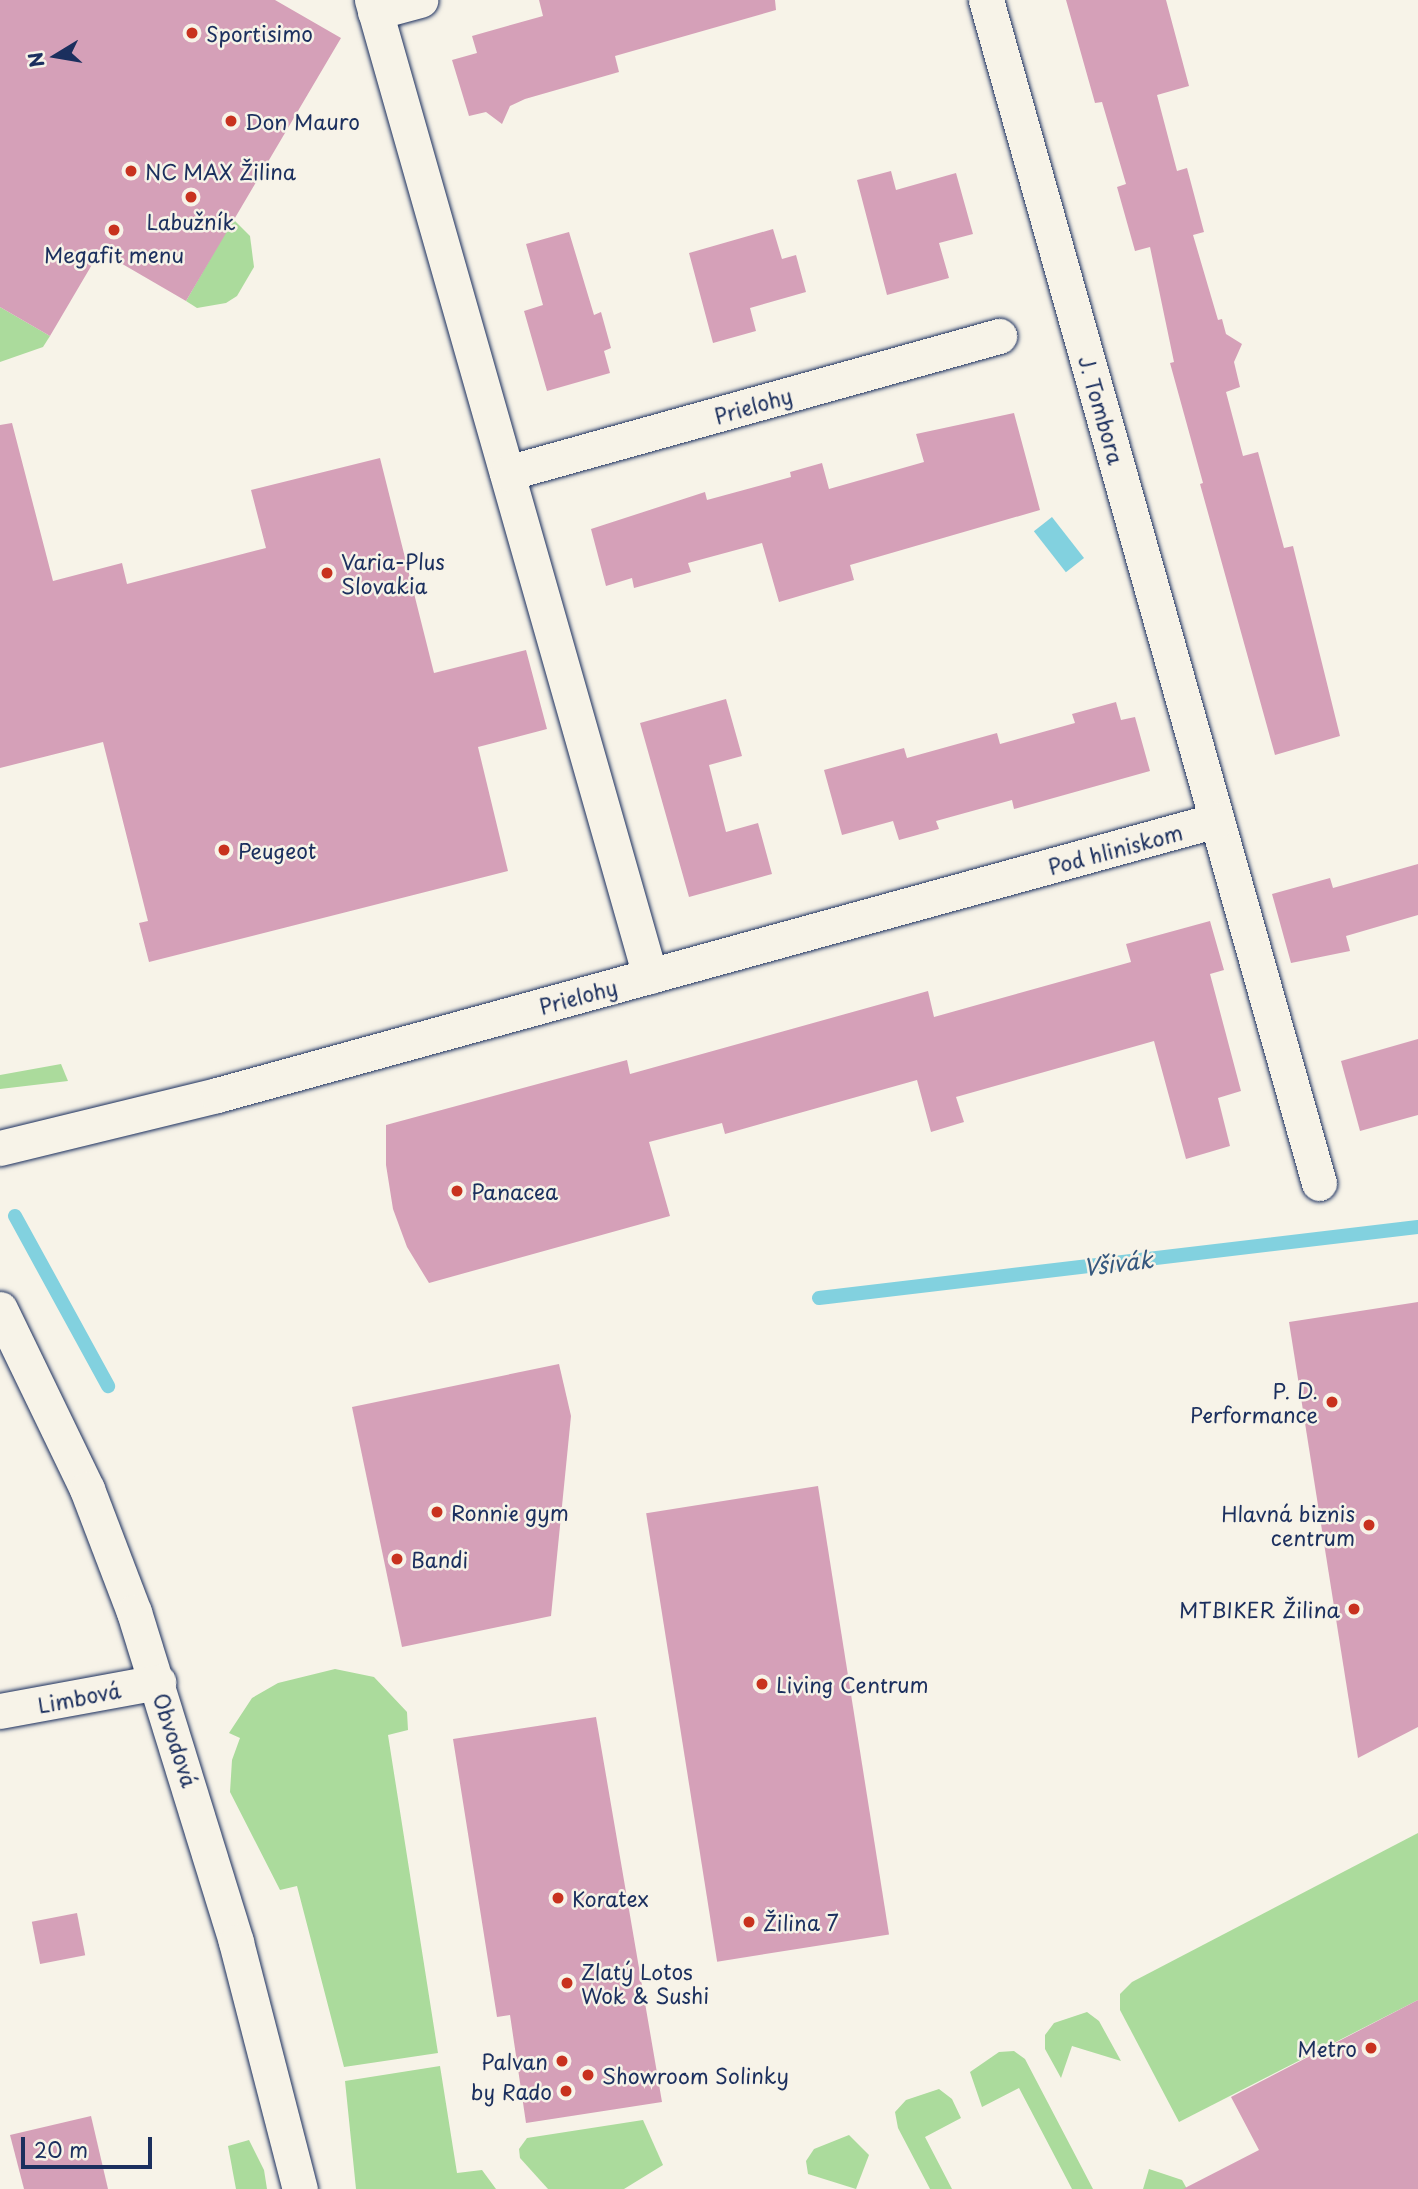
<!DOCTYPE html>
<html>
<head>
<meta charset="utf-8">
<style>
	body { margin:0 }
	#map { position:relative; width:1418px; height:2189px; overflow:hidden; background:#f7f3e8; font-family:"Playpen Sans",sans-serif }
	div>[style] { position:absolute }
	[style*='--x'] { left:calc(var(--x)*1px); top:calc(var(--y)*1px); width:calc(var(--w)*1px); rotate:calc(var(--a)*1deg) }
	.green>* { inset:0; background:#abdb9c }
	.water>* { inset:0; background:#82d1df; transform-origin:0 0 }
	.stream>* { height:14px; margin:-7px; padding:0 7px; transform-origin:7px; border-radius:7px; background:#82d1df }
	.building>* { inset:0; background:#d5a0b8; transform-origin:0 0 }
	.roads { filter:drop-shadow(0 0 2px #1b2f5e) drop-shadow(0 0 2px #1b2f5e) }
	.street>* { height:35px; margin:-17.5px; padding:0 17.5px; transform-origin:17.5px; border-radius:17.5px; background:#f7f3e8 }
	.dots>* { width:19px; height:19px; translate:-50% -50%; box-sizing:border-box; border:4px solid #f7f3e8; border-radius:50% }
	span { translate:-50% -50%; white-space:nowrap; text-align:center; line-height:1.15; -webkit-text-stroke:5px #f7f3e8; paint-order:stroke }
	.poi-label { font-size:21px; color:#1b2f5e }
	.left { translate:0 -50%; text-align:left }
	.right { translate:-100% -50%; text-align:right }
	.street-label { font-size:21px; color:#1b2f5e }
	.water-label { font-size:23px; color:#35587e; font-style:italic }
	.north { position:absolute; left:21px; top:21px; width:70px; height:70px; -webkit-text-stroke:5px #f7f3e8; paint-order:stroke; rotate:259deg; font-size:19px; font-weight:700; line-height:28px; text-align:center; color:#1b2f5e }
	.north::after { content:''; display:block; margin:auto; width:24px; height:32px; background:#1b2f5e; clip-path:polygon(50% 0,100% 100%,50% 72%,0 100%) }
	.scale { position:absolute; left:21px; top:2137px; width:131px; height:32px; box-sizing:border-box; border:4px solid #1b2f5e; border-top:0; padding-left:9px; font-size:21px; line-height:24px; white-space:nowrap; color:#1b2f5e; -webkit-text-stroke:5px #f7f3e8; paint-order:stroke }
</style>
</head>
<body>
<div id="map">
	<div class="green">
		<div style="clip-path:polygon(233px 219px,250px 236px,254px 267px,237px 296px,226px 303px,197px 308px,186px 301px)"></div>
		<div style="clip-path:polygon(0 307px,50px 336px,43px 347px,0 362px)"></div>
		<div style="clip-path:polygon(61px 1064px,68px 1081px,0 1089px,0 1075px)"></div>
		<div style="clip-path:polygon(335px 1669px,374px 1677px,407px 1712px,408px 1730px,388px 1735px,438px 2053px,344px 2067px,297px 1886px,280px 1890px,230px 1792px,232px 1760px,240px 1738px,229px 1733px,252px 1698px,278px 1683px)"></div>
		<div style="clip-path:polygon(1418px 1833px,1418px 2000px,1179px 2122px,1120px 2010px,1120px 1994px,1132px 1982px)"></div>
		<div style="clip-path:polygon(1087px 2012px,1099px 2021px,1121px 2061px,1072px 2046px,1061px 2078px,1045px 2049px,1045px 2035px,1054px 2023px)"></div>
		<div style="clip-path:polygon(1014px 2051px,1025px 2059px,1093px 2189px,1072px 2189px,1019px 2088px,982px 2107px,970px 2072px,999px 2052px)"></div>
		<div style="clip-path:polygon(440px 2066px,457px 2173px,482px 2170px,496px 2189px,356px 2189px,345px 2081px)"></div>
		<div style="clip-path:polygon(939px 2089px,952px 2099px,961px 2118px,925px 2137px,952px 2189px,930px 2189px,898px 2128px,895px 2112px,906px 2100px)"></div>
		<div style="clip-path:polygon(643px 2120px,663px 2165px,624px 2189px,548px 2189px,520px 2158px,519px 2149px,527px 2138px)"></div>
		<div style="clip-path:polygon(849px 2135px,869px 2155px,856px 2189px,808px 2174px,806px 2161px,814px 2149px)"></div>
		<div style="clip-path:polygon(249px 2140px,264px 2170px,267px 2189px,236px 2189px,228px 2146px)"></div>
		<div style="clip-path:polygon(1149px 2169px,1182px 2180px,1187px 2189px,1143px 2189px)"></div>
	</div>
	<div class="water">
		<div style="left:1052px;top:517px;width:52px;height:23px;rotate:52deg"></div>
	</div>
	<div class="stream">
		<div style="--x:15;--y:1216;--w:194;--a:61.3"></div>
		<div style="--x:819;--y:1298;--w:603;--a:-6.76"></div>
	</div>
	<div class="building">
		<div style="clip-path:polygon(0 0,275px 0,341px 38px,186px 301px,100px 251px,50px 336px,0 307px)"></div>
		<div style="clip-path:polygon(539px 0,775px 0,776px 10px,615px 56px,619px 72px,525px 99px,510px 106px,502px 124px,486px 112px,469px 116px,452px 60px,477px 53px,472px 36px,543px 16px)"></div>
		<div style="clip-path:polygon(1066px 0,1166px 0,1189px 86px,1157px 95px,1177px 171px,1187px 168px,1204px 232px,1193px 235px,1218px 320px,1222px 319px,1226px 334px,1242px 344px,1234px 362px,1240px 387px,1226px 392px,1243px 456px,1258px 452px,1284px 548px,1293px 546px,1340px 736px,1275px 755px,1200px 484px,1203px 483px,1170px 363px,1174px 362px,1150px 247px,1135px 251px,1117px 187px,1126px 184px,1102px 102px,1095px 103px)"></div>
		<div style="clip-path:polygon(891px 171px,896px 190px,956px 173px,973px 234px,939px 243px,949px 278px,887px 295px,857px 180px)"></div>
		<div style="clip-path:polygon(773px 229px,782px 259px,796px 255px,806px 292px,750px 308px,756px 331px,713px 343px,689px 253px)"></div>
		<div style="clip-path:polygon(569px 232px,594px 315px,601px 312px,611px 348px,604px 351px,610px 373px,547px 391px,524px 311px,543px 305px,526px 244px)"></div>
		<div style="clip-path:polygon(1014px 413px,1040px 510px,850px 565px,854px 580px,779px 602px,762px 543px,688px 563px,691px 572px,634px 588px,632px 578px,606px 586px,591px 529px,705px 492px,707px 500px,791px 477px,790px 472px,822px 463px,829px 489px,924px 462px,916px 434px)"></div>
		<div style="clip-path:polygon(12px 423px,53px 581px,122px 563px,127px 584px,266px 548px,251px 490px,380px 458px,434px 673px,526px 650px,547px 729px,478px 747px,508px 871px,149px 962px,139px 923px,148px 921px,103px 742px,0 768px,0 425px)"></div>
		<div style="clip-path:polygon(726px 699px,742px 756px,709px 765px,726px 832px,758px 823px,772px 874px,689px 897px,640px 723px)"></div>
		<div style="clip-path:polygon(1116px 702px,1121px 720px,1135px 717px,1150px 771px,1014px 809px,1012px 800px,936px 821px,939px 829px,899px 840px,893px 821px,842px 835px,824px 770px,904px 748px,907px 758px,997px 733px,1000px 744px,1075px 723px,1072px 714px)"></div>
		<div style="clip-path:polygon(1418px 864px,1418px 915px,1346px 936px,1350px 951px,1291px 963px,1272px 894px,1330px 878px,1333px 888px)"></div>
		<div style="clip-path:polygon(1210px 921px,1224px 970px,1210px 974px,1241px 1091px,1218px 1098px,1230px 1146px,1186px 1159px,1154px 1041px,956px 1097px,964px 1122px,931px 1132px,917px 1080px,725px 1134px,722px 1123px,649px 1142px,670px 1216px,429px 1283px,407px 1247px,393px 1209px,386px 1165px,386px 1125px,627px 1060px,630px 1074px,928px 991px,934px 1017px,1131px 962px,1126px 944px)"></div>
		<div style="clip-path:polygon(1418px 1039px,1418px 1115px,1360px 1131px,1341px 1061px)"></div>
		<div style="clip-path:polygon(1418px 1302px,1418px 1727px,1358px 1758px,1289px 1322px)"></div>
		<div style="clip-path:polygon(559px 1364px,571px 1416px,551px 1616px,402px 1647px,352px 1407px)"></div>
		<div style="left:818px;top:1486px;width:454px;height:174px;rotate:81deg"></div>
		<div style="clip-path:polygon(596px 1717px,662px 2102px,526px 2123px,510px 2015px,497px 2017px,453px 1739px)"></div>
		<div style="left:77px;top:1913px;width:43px;height:46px;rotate:79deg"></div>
		<div style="clip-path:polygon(1418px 2000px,1418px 2189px,1183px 2189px,1259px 2150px,1231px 2097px)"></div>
		<div style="clip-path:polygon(91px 2116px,108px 2189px,24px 2189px,10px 2135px)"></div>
	</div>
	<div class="roads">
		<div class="street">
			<div style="--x:372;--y:0;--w:1015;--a:74.1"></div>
			<div style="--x:986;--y:0;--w:1229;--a:74.28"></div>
			<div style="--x:375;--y:12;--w:47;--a:-14.9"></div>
			<div style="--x:507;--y:473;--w:511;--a:-15.56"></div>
			<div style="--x:0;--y:1148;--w:223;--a:-13.7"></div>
			<div style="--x:217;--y:1095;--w:1037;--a:-15.38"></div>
			<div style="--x:0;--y:1309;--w:200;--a:64.2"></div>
			<div style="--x:87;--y:1489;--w:132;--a:69.1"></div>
			<div style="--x:134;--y:1612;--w:345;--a:72.8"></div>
			<div style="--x:236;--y:1942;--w:255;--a:75.5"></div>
			<div style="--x:0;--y:1711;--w:161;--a:-10.4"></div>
		</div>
	</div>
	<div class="dots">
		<div style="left:192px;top:33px;background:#c8321e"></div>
		<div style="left:231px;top:121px;background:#c8321e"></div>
		<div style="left:131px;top:171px;background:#c8321e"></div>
		<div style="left:191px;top:197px;background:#c8321e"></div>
		<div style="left:114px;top:230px;background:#c8321e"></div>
		<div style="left:327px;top:573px;background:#c8321e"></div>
		<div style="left:224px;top:850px;background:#c8321e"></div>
		<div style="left:457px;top:1191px;background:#c8321e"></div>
		<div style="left:1332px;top:1402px;background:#c8321e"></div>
		<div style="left:437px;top:1512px;background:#c8321e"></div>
		<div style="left:1369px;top:1525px;background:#c8321e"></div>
		<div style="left:397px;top:1559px;background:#c8321e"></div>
		<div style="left:1354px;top:1609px;background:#c8321e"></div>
		<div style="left:762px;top:1684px;background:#c8321e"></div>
		<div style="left:558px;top:1898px;background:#c8321e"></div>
		<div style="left:749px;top:1922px;background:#c8321e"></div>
		<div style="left:567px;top:1983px;background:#c8321e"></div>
		<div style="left:1371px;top:2048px;background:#c8321e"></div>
		<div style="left:562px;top:2061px;background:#c8321e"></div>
		<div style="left:588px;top:2075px;background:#c8321e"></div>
		<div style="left:566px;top:2091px;background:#c8321e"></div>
	</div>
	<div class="poi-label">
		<span class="left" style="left:206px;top:33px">Sportisimo</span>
		<span class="left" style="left:245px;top:121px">Don Mauro</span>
		<span class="left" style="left:145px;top:171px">NC MAX Žilina</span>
		<span style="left:191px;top:221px">Labužník</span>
		<span style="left:114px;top:254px">Megafit menu</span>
		<span class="left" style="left:341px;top:573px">Varia-Plus<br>Slovakia</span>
		<span class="left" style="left:238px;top:850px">Peugeot</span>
		<span class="left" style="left:471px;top:1191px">Panacea</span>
		<span class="right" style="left:1318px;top:1402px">P. D.<br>Performance</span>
		<span class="left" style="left:451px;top:1512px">Ronnie gym</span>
		<span class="right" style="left:1355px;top:1525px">Hlavná biznis<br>centrum</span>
		<span class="left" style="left:411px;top:1559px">Bandi</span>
		<span class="right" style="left:1340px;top:1609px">MTBIKER Žilina</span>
		<span class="left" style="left:776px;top:1684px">Living Centrum</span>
		<span class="left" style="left:572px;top:1898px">Koratex</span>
		<span class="left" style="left:763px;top:1922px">Žilina 7</span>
		<span class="left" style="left:581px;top:1983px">Zlatý Lotos<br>Wok &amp; Sushi</span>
		<span class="right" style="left:1357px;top:2048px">Metro</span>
		<span class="right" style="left:548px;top:2061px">Palvan</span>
		<span class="left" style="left:602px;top:2075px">Showroom Solinky</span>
		<span class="right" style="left:552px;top:2091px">by Rado</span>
	</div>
	<div class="street-label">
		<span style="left:753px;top:405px;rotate:-16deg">Prielohy</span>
		<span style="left:1102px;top:410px;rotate:74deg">J. Tombora</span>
		<span style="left:1115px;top:849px;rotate:-15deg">Pod hliniskom</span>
		<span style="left:578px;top:996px;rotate:-15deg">Prielohy</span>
		<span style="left:79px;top:1697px;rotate:-11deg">Limbová</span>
		<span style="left:176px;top:1740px;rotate:72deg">Obvodová</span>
	</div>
	<div class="water-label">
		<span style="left:1118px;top:1263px;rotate:-7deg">Všivák</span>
	</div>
	<div class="north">N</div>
	<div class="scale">20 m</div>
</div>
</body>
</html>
